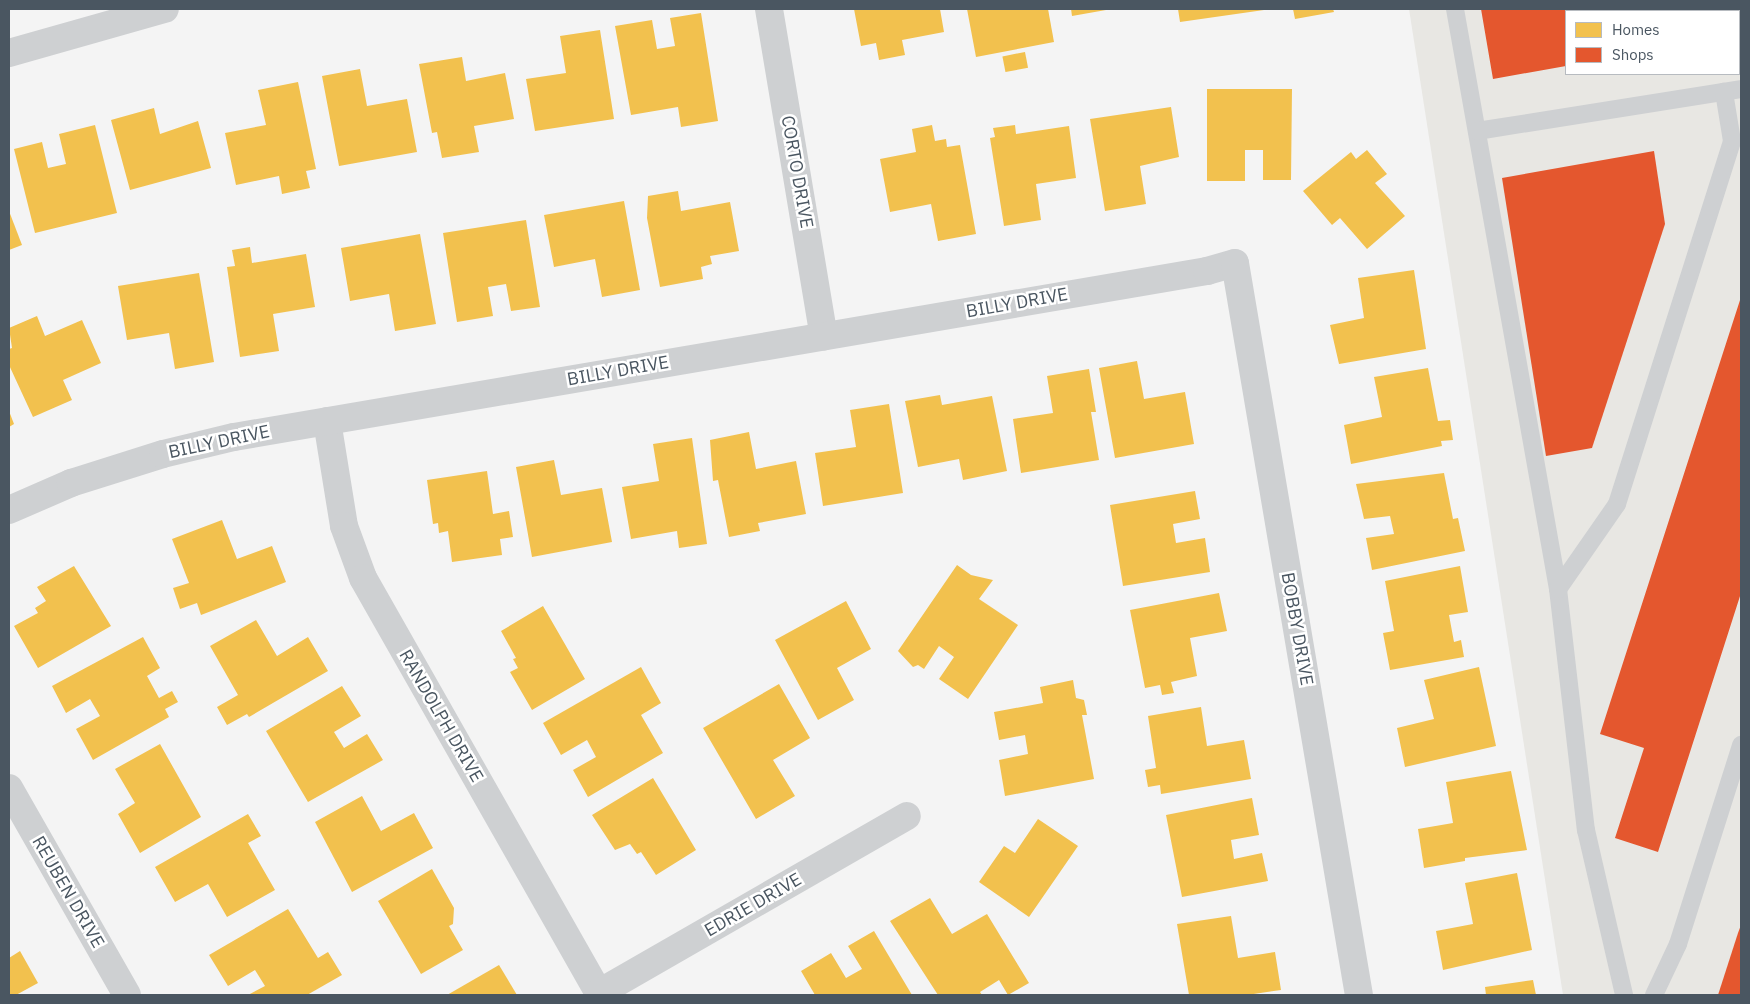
<!DOCTYPE html>
<html>
<head>
<meta charset="utf-8">
<style>
	body { margin:0 }
	#map { position:relative; width:1750px; height:1004px; overflow:hidden; background:#f4f4f4; font-family:"IBM Plex Sans",sans-serif }
	div>[style] { position:absolute }
	[style*='--x'] { left:calc(var(--x)*1px); top:calc(var(--y)*1px); width:calc(var(--w)*1px); rotate:calc(var(--a)*1deg) }
	.commercial>* { inset:0; background:#e8e7e3 }
	.homes>* { inset:0; background:#f2c14e; transform-origin:0 0 }
	.shops>* { inset:0; background:#e4572e }
	.service>* { height:18px; margin:-9px; padding:0 9px; transform-origin:9px; border-radius:9px; background:#ced0d2 }
	.minor>* { height:28px; margin:-14px; padding:0 14px; transform-origin:14px; border-radius:14px; background:#ced0d2 }
	.tertiary>* { height:28px; margin:-14px; padding:0 14px; transform-origin:14px; border-radius:14px; background:#ced0d2 }
	span { translate:-50% -50%; white-space:nowrap; text-align:center; line-height:1.15; -webkit-text-stroke:5px #fff; paint-order:stroke }
	.street-label { font-size:18px; color:#4a5661 }
	.frame { position:absolute; inset:0; border:10px solid #4a5661; pointer-events:none }
	.legend { position:absolute; left:1565px; top:10px; width:175px; height:65px; box-sizing:border-box; background:#fff; border:1px solid #b7bbc0; margin:0; padding:6px 9px; list-style:none; font-size:15px; color:#4a5661 }
	.legend li { display:flex; align-items:center; gap:10px; height:25px }
	.legend b { width:25px; border:1px solid #b7bbc0 }
</style>
</head>
<body>
<div id="map">
	<div class="commercial">
		<div style="clip-path:polygon(evenodd,1409px 9px,1741px 9px,1741px 995px,1563px 995px,1409px 9px,1566px 11px,1739px 11px,1739px 74px,1566px 74px,1566px 11px)"></div>
	</div>
	<div class="homes">
		<div style="clip-path:polygon(854px 9px,940px 9px,944px 32px,902px 40px,905px 55px,879px 60px,876px 43px,861px 46px)"></div>
		<div style="clip-path:polygon(967px 9px,1048px 9px,1054px 42px,976px 57px)"></div>
		<div style="clip-path:polygon(1071px 9px,1106px 9px,1106px 10px,1072px 16px)"></div>
		<div style="clip-path:polygon(1178px 9px,1264px 9px,1264px 10px,1180px 22px)"></div>
		<div style="clip-path:polygon(1293px 9px,1333px 9px,1334px 12px,1295px 19px)"></div>
		<div style="clip-path:polygon(701px 13px,718px 121px,681px 127px,678px 107px,631px 115px,615px 26px,652px 20px,657px 49px,675px 46px,670px 18px)"></div>
		<div style="clip-path:polygon(600px 30px,614px 119px,535px 131px,526px 79px,566px 73px,560px 36px)"></div>
		<div style="left:1025px;top:52px;width:16px;height:23px;rotate:79deg"></div>
		<div style="clip-path:polygon(462px 57px,466px 81px,505px 73px,514px 119px,474px 126px,479px 152px,442px 158px,437px 132px,432px 133px,419px 64px)"></div>
		<div style="clip-path:polygon(360px 69px,367px 106px,407px 99px,417px 152px,339px 166px,322px 76px)"></div>
		<div style="clip-path:polygon(298px 82px,316px 169px,306px 171px,310px 188px,282px 194px,279px 176px,236px 185px,225px 133px,266px 125px,258px 90px)"></div>
		<div style="clip-path:polygon(1207px 89px,1292px 89px,1291px 180px,1263px 180px,1263px 150px,1245px 150px,1245px 181px,1207px 181px)"></div>
		<div style="clip-path:polygon(1171px 107px,1179px 157px,1140px 166px,1146px 204px,1105px 211px,1090px 119px)"></div>
		<div style="clip-path:polygon(154px 108px,160px 134px,198px 121px,211px 168px,130px 190px,111px 120px)"></div>
		<div style="clip-path:polygon(95px 125px,117px 213px,35px 233px,14px 149px,42px 142px,48px 168px,66px 164px,59px 134px)"></div>
		<div style="clip-path:polygon(932px 125px,935px 141px,946px 139px,947px 147px,960px 145px,976px 234px,938px 241px,931px 204px,890px 212px,880px 159px,916px 152px,912px 129px)"></div>
		<div style="clip-path:polygon(1015px 125px,1016px 134px,1069px 126px,1076px 178px,1036px 184px,1041px 220px,1004px 226px,990px 138px,995px 137px,993px 128px)"></div>
		<div style="clip-path:polygon(1367px 150px,1387px 174px,1375px 183px,1405px 216px,1367px 249px,1340px 218px,1332px 225px,1303px 191px,1351px 152px,1356px 159px)"></div>
		<div style="clip-path:polygon(678px 191px,681px 211px,730px 202px,739px 251px,710px 256px,712px 264px,701px 267px,703px 279px,660px 287px,647px 218px,648px 196px)"></div>
		<div style="clip-path:polygon(624px 201px,640px 290px,602px 297px,595px 259px,554px 267px,544px 215px)"></div>
		<div style="clip-path:polygon(9px 211px,22px 245px,9px 250px)"></div>
		<div style="clip-path:polygon(526px 220px,540px 307px,511px 311px,506px 284px,488px 287px,493px 316px,457px 322px,443px 233px)"></div>
		<div style="clip-path:polygon(420px 234px,436px 324px,395px 331px,389px 294px,350px 301px,341px 248px)"></div>
		<div style="clip-path:polygon(250px 247px,252px 263px,306px 254px,315px 307px,273px 314px,279px 351px,240px 357px,227px 267px,235px 266px,232px 250px)"></div>
		<div style="clip-path:polygon(1414px 270px,1426px 349px,1339px 364px,1330px 325px,1364px 318px,1358px 278px)"></div>
		<div style="clip-path:polygon(199px 273px,214px 362px,175px 369px,169px 333px,127px 340px,118px 286px)"></div>
		<div style="clip-path:polygon(37px 316px,45px 336px,82px 320px,101px 363px,63px 380px,72px 400px,33px 417px,9px 365px,9px 349px,12px 348px,9px 328px)"></div>
		<div style="clip-path:polygon(1137px 361px,1144px 399px,1185px 392px,1194px 444px,1115px 458px,1099px 368px)"></div>
		<div style="clip-path:polygon(1428px 368px,1438px 421px,1450px 420px,1453px 440px,1441px 441px,1442px 446px,1351px 464px,1344px 425px,1382px 417px,1374px 377px)"></div>
		<div style="clip-path:polygon(1089px 369px,1096px 412px,1091px 412px,1099px 460px,1021px 473px,1013px 419px,1053px 413px,1047px 376px)"></div>
		<div style="clip-path:polygon(940px 395px,942px 405px,992px 396px,1007px 471px,963px 480px,959px 459px,918px 467px,905px 401px)"></div>
		<div style="clip-path:polygon(889px 404px,903px 493px,823px 506px,815px 453px,856px 447px,850px 410px)"></div>
		<div style="clip-path:polygon(9px 411px,14px 424px,9px 427px)"></div>
		<div style="clip-path:polygon(749px 432px,756px 469px,796px 461px,806px 514px,758px 523px,760px 531px,729px 537px,718px 480px,713px 481px,710px 440px)"></div>
		<div style="clip-path:polygon(692px 438px,707px 544px,679px 548px,677px 531px,631px 539px,622px 487px,659px 481px,653px 444px)"></div>
		<div style="clip-path:polygon(554px 460px,561px 495px,602px 488px,612px 542px,532px 557px,516px 467px)"></div>
		<div style="clip-path:polygon(487px 471px,493px 514px,509px 511px,513px 537px,500px 539px,502px 555px,452px 562px,448px 531px,439px 533px,438px 523px,433px 524px,427px 480px)"></div>
		<div style="clip-path:polygon(1444px 473px,1453px 519px,1458px 518px,1465px 551px,1372px 570px,1366px 538px,1394px 534px,1390px 516px,1364px 519px,1356px 484px)"></div>
		<div style="clip-path:polygon(1195px 491px,1200px 519px,1173px 524px,1176px 543px,1205px 538px,1210px 572px,1123px 586px,1110px 505px)"></div>
		<div style="clip-path:polygon(222px 520px,237px 559px,272px 546px,286px 582px,201px 615px,197px 603px,180px 609px,173px 588px,189px 583px,172px 539px)"></div>
		<div style="clip-path:polygon(957px 565px,971px 575px,993px 580px,979px 599px,1018px 625px,968px 699px,939px 679px,954px 657px,939px 646px,924px 669px,918px 665px,913px 667px,898px 651px)"></div>
		<div style="clip-path:polygon(74px 566px,111px 626px,38px 668px,14px 626px,38px 613px,35px 608px,46px 601px,37px 587px)"></div>
		<div style="clip-path:polygon(1460px 566px,1468px 612px,1449px 615px,1454px 642px,1461px 640px,1464px 657px,1390px 670px,1383px 633px,1394px 631px,1385px 581px)"></div>
		<div style="clip-path:polygon(1219px 593px,1227px 631px,1190px 638px,1197px 676px,1171px 682px,1174px 693px,1162px 695px,1160px 685px,1145px 688px,1130px 610px)"></div>
		<div style="clip-path:polygon(846px 601px,871px 649px,837px 668px,854px 700px,818px 720px,775px 640px)"></div>
		<div style="clip-path:polygon(543px 606px,585px 679px,532px 710px,510px 672px,518px 668px,513px 659px,516px 658px,501px 631px)"></div>
		<div style="clip-path:polygon(256px 620px,277px 656px,308px 637px,328px 671px,249px 717px,247px 714px,227px 725px,217px 707px,238px 695px,210px 646px)"></div>
		<div style="clip-path:polygon(143px 637px,160px 668px,147px 676px,159px 698px,172px 691px,178px 702px,165px 709px,169px 717px,93px 760px,76px 729px,100px 716px,90px 699px,66px 713px,52px 686px)"></div>
		<div style="clip-path:polygon(641px 667px,661px 703px,641px 715px,663px 753px,588px 797px,573px 770px,596px 757px,587px 740px,561px 755px,543px 723px)"></div>
		<div style="clip-path:polygon(1479px 667px,1496px 746px,1405px 767px,1397px 728px,1434px 719px,1424px 680px)"></div>
		<div style="clip-path:polygon(1073px 680px,1076px 698px,1084px 700px,1087px 715px,1082px 715px,1094px 779px,1005px 796px,999px 760px,1028px 754px,1025px 735px,999px 740px,994px 712px,1043px 703px,1040px 687px)"></div>
		<div style="clip-path:polygon(779px 684px,810px 738px,773px 760px,795px 796px,756px 819px,703px 728px)"></div>
		<div style="clip-path:polygon(342px 686px,361px 716px,334px 732px,344px 748px,367px 734px,383px 760px,308px 802px,266px 731px)"></div>
		<div style="clip-path:polygon(1201px 707px,1207px 746px,1244px 740px,1251px 779px,1161px 794px,1160px 785px,1148px 787px,1145px 770px,1156px 768px,1148px 716px)"></div>
		<div style="clip-path:polygon(160px 744px,201px 817px,140px 853px,118px 814px,135px 803px,115px 769px)"></div>
		<div style="clip-path:polygon(1511px 771px,1527px 850px,1465px 858px,1465px 861px,1424px 868px,1418px 829px,1453px 823px,1446px 782px)"></div>
		<div style="clip-path:polygon(653px 778px,696px 850px,656px 875px,641px 852px,637px 854px,630px 844px,615px 850px,592px 815px)"></div>
		<div style="clip-path:polygon(362px 796px,381px 831px,414px 813px,433px 848px,352px 892px,315px 822px)"></div>
		<div style="clip-path:polygon(1252px 798px,1259px 835px,1231px 840px,1234px 859px,1262px 853px,1268px 881px,1182px 897px,1166px 815px)"></div>
		<div style="clip-path:polygon(248px 814px,261px 836px,248px 843px,275px 890px,227px 917px,208px 884px,175px 902px,155px 867px)"></div>
		<div style="clip-path:polygon(1038px 819px,1078px 846px,1029px 917px,979px 882px,1004px 846px,1015px 853px)"></div>
		<div style="clip-path:polygon(432px 869px,454px 908px,453px 924px,449px 926px,463px 950px,421px 974px,378px 901px)"></div>
		<div style="clip-path:polygon(1517px 873px,1532px 950px,1443px 970px,1436px 931px,1473px 924px,1465px 883px)"></div>
		<div style="clip-path:polygon(930px 898px,952px 934px,987px 914px,1029px 983px,1008px 995px,999px 980px,980px 992px,982px 995px,938px 995px,890px 921px)"></div>
		<div style="clip-path:polygon(288px 909px,318px 958px,328px 952px,342px 975px,307px 995px,248px 995px,265px 986px,255px 970px,228px 986px,209px 955px)"></div>
		<div style="clip-path:polygon(1231px 916px,1238px 958px,1275px 952px,1281px 990px,1247px 995px,1189px 995px,1177px 924px)"></div>
		<div style="clip-path:polygon(874px 931px,912px 995px,815px 995px,801px 971px,831px 953px,846px 978px,862px 969px,848px 946px)"></div>
		<div style="clip-path:polygon(20px 951px,38px 983px,16px 995px,9px 995px,9px 958px)"></div>
		<div style="clip-path:polygon(499px 965px,517px 995px,447px 995px)"></div>
		<div style="clip-path:polygon(1533px 980px,1536px 995px,1486px 995px,1485px 987px)"></div>
	</div>
	<div class="shops">
		<div style="clip-path:polygon(1481px 9px,1741px 9px,1741px 36px,1739px 36px,1739px 11px,1566px 11px,1566px 66px,1493px 79px)"></div>
		<div style="clip-path:polygon(1654px 151px,1665px 224px,1592px 448px,1546px 456px,1502px 178px)"></div>
		<div style="clip-path:polygon(1741px 297px,1741px 593px,1658px 852px,1615px 838px,1644px 748px,1600px 734px)"></div>
		<div style="clip-path:polygon(1741px 925px,1741px 995px,1718px 995px,1738px 933px)"></div>
	</div>
	<div class="service">
		<div style="--x:1455;--y:9;--w:589;--a:79.93"></div>
		<div style="--x:1558;--y:589;--w:243;--a:83.4"></div>
		<div style="--x:1586;--y:830;--w:169;--a:77"></div>
		<div style="--x:1477;--y:131;--w:267;--a:-9"></div>
		<div style="--x:1558;--y:589;--w:103;--a:-55.2"></div>
		<div style="--x:1617;--y:504;--w:381;--a:-72.4"></div>
		<div style="--x:1732;--y:141;--w:50;--a:-99.3"></div>
		<div style="--x:1654;--y:995;--w:56;--a:-64.8"></div>
		<div style="--x:1678;--y:944;--w:209;--a:-72.4"></div>
	</div>
	<div class="minor">
		<div style="--x:769;--y:9;--w:332;--a:80.5"></div>
		<div style="--x:327;--y:421;--w:106;--a:80.8"></div>
		<div style="--x:344;--y:526;--w:55;--a:69.9"></div>
		<div style="--x:363;--y:578;--w:480;--a:60.4"></div>
		<div style="--x:9;--y:510;--w:68;--a:-23.5"></div>
		<div style="--x:71;--y:483;--w:96;--a:-17.5"></div>
		<div style="--x:163;--y:454;--w:73;--a:-13.5"></div>
		<div style="--x:234;--y:437;--w:987;--a:-9.68"></div>
		<div style="--x:1207;--y:271;--w:29;--a:-16"></div>
		<div style="--x:1235;--y:263;--w:742;--a:80.39"></div>
		<div style="--x:9;--y:788;--w:238;--a:60.3"></div>
		<div style="--x:599;--y:993;--w:355;--a:-29.9"></div>
	</div>
	<div class="tertiary">
		<div style="--x:9;--y:53;--w:162;--a:-15.8"></div>
	</div>
	<div class="street-label">
		<span style="left:797px;top:172px;rotate:80deg">CORTO DRIVE</span>
		<span style="left:1017px;top:303px;rotate:-10deg">BILLY DRIVE</span>
		<span style="left:618px;top:371px;rotate:-10deg">BILLY DRIVE</span>
		<span style="left:219px;top:442px;rotate:-12deg">BILLY DRIVE</span>
		<span style="left:1297px;top:629px;rotate:80deg">BOBBY DRIVE</span>
		<span style="left:441px;top:716px;rotate:60deg">RANDOLPH DRIVE</span>
		<span style="left:68px;top:892px;rotate:60deg">REUBEN DRIVE</span>
		<span style="left:753px;top:905px;rotate:-30deg">EDRIE DRIVE</span>
	</div>
	<div class="frame"></div>
	<ul class="legend">
	<li><b style="height:14px;background:#f2c14e"></b>Homes</li>
	<li><b style="height:14px;background:#e4572e"></b>Shops</li>
	</ul>
</div>
</body>
</html>
